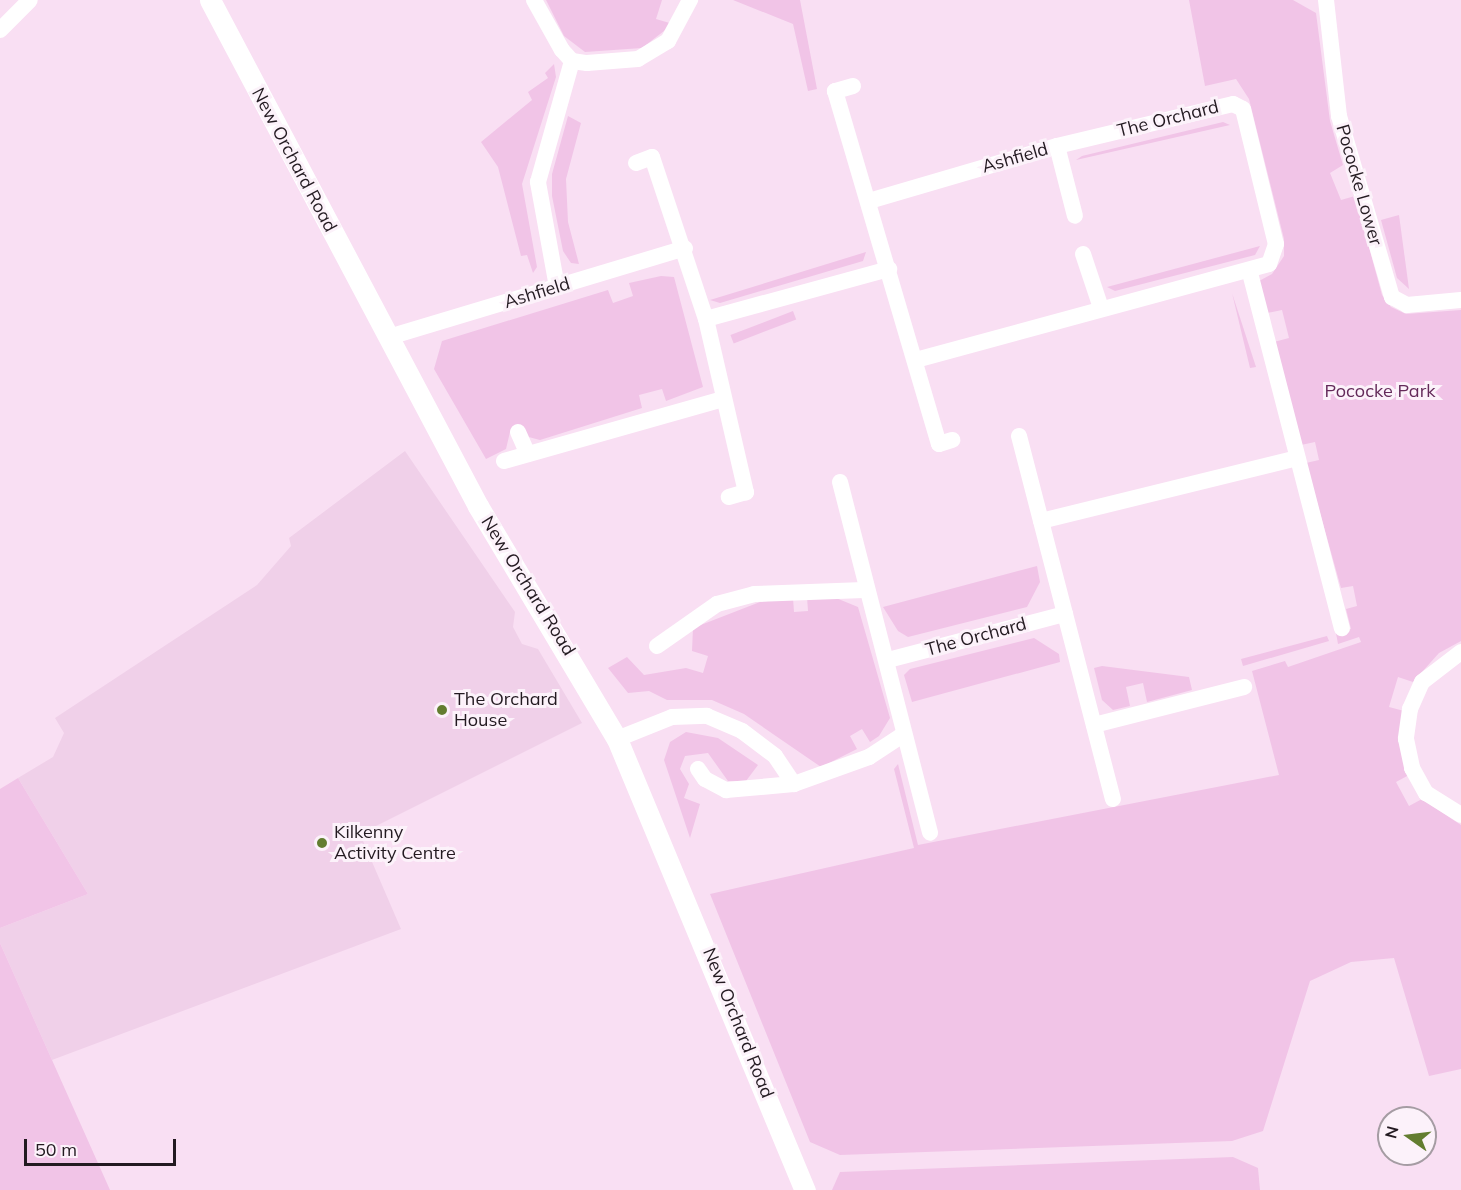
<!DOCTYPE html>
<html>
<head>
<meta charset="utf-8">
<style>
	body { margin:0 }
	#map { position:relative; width:1461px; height:1190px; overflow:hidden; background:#f9dff3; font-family:Mulish,sans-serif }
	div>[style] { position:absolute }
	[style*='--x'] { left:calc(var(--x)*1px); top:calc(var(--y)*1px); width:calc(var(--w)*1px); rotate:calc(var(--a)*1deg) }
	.built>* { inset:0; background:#f0d0e9 }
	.green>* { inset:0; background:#f1c4e7; transform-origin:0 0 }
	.minor>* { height:16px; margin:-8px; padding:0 8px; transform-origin:8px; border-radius:8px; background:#fff }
	.tertiary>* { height:21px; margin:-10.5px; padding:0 10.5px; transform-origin:10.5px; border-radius:10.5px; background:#fff }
	.dots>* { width:16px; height:16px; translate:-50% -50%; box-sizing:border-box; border:3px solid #fcf2fa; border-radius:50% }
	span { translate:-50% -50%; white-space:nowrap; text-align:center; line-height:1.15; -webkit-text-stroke:6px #fcf2fa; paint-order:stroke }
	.street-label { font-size:18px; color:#231a21 }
	.park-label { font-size:18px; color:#642a5a }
	.poi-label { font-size:18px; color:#231a21 }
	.left { translate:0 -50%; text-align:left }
	.north { position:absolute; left:1377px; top:1106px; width:60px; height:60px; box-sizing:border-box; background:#fcf2fa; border:2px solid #a59ca3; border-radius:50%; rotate:284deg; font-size:16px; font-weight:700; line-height:24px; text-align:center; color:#231a21 }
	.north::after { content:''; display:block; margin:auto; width:21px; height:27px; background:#637d30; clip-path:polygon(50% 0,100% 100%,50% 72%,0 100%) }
	.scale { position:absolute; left:24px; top:1139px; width:152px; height:27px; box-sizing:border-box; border:3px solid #231a21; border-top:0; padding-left:8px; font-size:18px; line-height:21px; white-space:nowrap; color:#231a21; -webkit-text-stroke:4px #fcf2fa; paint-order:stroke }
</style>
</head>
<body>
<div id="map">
	<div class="built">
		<div style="clip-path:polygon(405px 451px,515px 612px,513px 627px,522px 644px,538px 649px,582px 723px,360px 834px,401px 929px,52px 1060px,0 943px,0 928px,88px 894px,18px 778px,53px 757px,64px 733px,55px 718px,257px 585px,291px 546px,289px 538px)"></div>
	</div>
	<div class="green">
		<div style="clip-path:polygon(546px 0,662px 0,656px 19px,673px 24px,642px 48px,585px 52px,564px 36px)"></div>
		<div style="clip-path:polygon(733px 0,800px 0,817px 89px,808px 91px,793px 24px)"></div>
		<div style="clip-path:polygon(1189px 0,1293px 0,1316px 13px,1330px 121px,1343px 165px,1330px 173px,1341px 200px,1355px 196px,1382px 295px,1391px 307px,1406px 314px,1461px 310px,1461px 641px,1439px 653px,1413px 682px,1398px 677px,1389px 707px,1404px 711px,1409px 775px,1396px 782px,1409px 806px,1422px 799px,1461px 825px,1461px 1069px,1429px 1076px,1394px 958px,1351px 962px,1310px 981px,1263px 1131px,1232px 1141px,840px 1155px,810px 1142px,710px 894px,914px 848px,894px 769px,898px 764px,918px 845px,1279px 775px,1252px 671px,1285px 661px,1288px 667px,1361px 642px,1359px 637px,1338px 644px,1336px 633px,1351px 629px,1346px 609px,1357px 606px,1353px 586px,1341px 588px,1306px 463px,1319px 460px,1315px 442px,1301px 445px,1274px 342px,1289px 338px,1282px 310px,1267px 313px,1259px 281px,1272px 274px,1284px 256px,1284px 239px,1249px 99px,1236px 79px,1205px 86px)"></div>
		<div style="clip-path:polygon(554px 64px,556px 77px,522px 184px,537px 267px,533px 273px,527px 255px,521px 256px,498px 167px,481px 142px,532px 100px,528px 92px,548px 78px,545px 73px)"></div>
		<div style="clip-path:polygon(568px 116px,581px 123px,566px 179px,568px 222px,579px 264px,571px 263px,563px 251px,552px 196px,552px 174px)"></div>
		<div style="clip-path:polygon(1223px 122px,1230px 125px,1076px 160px,1082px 156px)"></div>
		<div style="clip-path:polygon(1399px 215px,1409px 289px,1397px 278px,1381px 220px)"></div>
		<div style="clip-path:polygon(1260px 246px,1255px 255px,1115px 291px,1107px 287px)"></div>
		<div style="clip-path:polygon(866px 252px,863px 261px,720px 303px,710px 300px)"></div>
		<div style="clip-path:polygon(661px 276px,674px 277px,703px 387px,666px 401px,662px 389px,639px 395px,642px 408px,540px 440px,510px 432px,506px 449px,486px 459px,434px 369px,442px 341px,608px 290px,613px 303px,633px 296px,629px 283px)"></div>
		<div style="clip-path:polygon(1232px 293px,1256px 367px,1250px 368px)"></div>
		<div style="left:793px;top:311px;width:9px;height:67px;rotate:69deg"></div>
		<div style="clip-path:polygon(1037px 566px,1040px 582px,1027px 607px,908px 637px,898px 631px,883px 607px)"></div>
		<div style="clip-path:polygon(807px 597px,836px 598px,858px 607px,890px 718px,879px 736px,870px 742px,862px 729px,850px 736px,857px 749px,821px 767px,744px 714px,712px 700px,667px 700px,649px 691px,628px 693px,608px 668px,627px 657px,644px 675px,686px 668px,703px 673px,708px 656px,692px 651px,693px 628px,760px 602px,793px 598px,794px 612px,808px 611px)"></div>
		<div style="clip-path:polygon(1327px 636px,1329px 641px,1243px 666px,1241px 659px)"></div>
		<div style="clip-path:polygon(1034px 638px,1059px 654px,1060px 662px,912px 702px,904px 675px,910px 669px)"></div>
		<div style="clip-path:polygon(1102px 666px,1189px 677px,1192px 690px,1147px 702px,1143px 683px,1126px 687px,1130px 706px,1113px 710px,1102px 700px,1094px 668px)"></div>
		<div style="clip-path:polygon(686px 732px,718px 738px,758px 765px,746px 781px,728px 781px,708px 753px,685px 756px,680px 769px,689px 784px,684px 798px,700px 804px,690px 838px,664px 760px,670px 742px)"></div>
		<div style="clip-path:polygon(18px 778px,88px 894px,0 928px,0 789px)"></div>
		<div style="clip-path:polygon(0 943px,52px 1060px,110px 1190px,0 1190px)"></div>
		<div style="clip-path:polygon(1233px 1157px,1258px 1168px,1260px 1190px,832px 1190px,840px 1172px)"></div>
	</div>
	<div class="minor">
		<div style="--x:534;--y:0;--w:57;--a:60.8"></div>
		<div style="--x:562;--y:50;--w:15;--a:48"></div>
		<div style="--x:572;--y:61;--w:15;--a:8"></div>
		<div style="--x:587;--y:63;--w:51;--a:-4.5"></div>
		<div style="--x:638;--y:59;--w:35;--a:-31"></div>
		<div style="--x:668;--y:41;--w:47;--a:-61.8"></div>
		<div style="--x:1326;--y:0;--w:117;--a:83.6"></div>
		<div style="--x:1339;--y:116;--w:189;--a:73.7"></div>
		<div style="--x:1392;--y:297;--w:17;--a:28"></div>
		<div style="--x:1407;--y:305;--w:54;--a:-5.3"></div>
		<div style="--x:0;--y:30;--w:42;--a:-45"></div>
		<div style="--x:853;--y:86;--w:19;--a:164"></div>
		<div style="--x:835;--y:91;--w:368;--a:73.6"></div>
		<div style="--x:939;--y:444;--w:14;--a:-17"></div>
		<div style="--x:1057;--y:146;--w:72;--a:75.6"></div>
		<div style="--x:636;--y:163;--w:17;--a:-21"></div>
		<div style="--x:652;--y:157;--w:171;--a:71.6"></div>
		<div style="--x:706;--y:319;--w:178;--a:77"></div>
		<div style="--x:746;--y:492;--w:18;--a:164"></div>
		<div style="--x:869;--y:201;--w:196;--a:-16.3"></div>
		<div style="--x:1057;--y:146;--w:181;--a:-13.4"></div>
		<div style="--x:1233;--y:104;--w:11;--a:27"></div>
		<div style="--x:1243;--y:109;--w:139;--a:76.3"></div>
		<div style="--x:1276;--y:244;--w:21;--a:109"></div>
		<div style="--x:1269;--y:264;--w:367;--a:164.8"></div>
		<div style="--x:1083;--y:254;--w:57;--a:71.6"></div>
		<div style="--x:1250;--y:273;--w:367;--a:75.5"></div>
		<div style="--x:557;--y:287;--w:107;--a:-100.3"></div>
		<div style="--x:538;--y:182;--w:126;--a:-74.3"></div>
		<div style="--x:706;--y:319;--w:190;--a:-15.3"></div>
		<div style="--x:389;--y:337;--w:309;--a:-16.7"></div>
		<div style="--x:518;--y:432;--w:24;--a:66"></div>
		<div style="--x:1019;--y:436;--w:375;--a:75.5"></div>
		<div style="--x:504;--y:461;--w:224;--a:-15.8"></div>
		<div style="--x:840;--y:482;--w:362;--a:75.6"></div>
		<div style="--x:1041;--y:521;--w:264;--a:-13.8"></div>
		<div style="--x:657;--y:646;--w:73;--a:-35"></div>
		<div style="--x:717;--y:604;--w:38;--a:-15"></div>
		<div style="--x:754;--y:594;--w:110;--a:-2.1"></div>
		<div style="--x:1461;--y:652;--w:49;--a:142.4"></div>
		<div style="--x:1422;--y:682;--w:30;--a:114"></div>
		<div style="--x:1410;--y:709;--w:30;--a:98"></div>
		<div style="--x:1406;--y:739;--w:30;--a:78"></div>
		<div style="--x:1412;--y:768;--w:29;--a:61"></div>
		<div style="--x:1426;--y:793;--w:41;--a:32.2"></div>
		<div style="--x:888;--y:660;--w:183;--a:-14.6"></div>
		<div style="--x:1094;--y:725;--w:155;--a:-14.2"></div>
		<div style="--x:617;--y:739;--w:59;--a:-21.8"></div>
		<div style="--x:672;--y:717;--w:35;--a:-2"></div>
		<div style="--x:707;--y:716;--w:38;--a:23"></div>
		<div style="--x:742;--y:731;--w:41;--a:37.1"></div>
		<div style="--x:775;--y:756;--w:34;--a:56"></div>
		<div style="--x:698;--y:769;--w:12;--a:55"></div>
		<div style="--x:705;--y:779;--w:24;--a:28"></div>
		<div style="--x:726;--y:790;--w:68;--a:-5"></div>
		<div style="--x:794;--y:784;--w:80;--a:-19.8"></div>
		<div style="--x:869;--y:757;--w:42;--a:-33.3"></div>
	</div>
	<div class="tertiary">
		<div style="--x:210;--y:0;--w:573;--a:62.09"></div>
		<div style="--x:478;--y:506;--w:271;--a:59.2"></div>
		<div style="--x:617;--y:739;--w:489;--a:67.4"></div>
	</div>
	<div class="dots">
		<div style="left:442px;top:710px;background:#637d30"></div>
		<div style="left:322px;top:843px;background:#637d30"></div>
	</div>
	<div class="street-label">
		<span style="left:1168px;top:119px;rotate:-14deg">The Orchard</span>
		<span style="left:1015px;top:158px;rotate:-16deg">Ashfield</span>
		<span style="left:294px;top:160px;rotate:62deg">New Orchard Road</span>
		<span style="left:1359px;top:185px;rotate:74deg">Pococke Lower</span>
		<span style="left:537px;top:293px;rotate:-17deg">Ashfield</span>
		<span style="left:528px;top:586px;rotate:58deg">New Orchard Road</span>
		<span style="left:976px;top:637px;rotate:-15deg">The Orchard</span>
		<span style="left:738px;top:1023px;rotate:68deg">New Orchard Road</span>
	</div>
	<div class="park-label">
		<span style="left:1380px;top:391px">Pococke Park</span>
	</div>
	<div class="poi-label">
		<span class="left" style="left:454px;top:710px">The Orchard<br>House</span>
		<span class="left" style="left:334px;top:843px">Kilkenny<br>Activity Centre</span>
	</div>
	<div class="north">N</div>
	<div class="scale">50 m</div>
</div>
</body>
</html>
